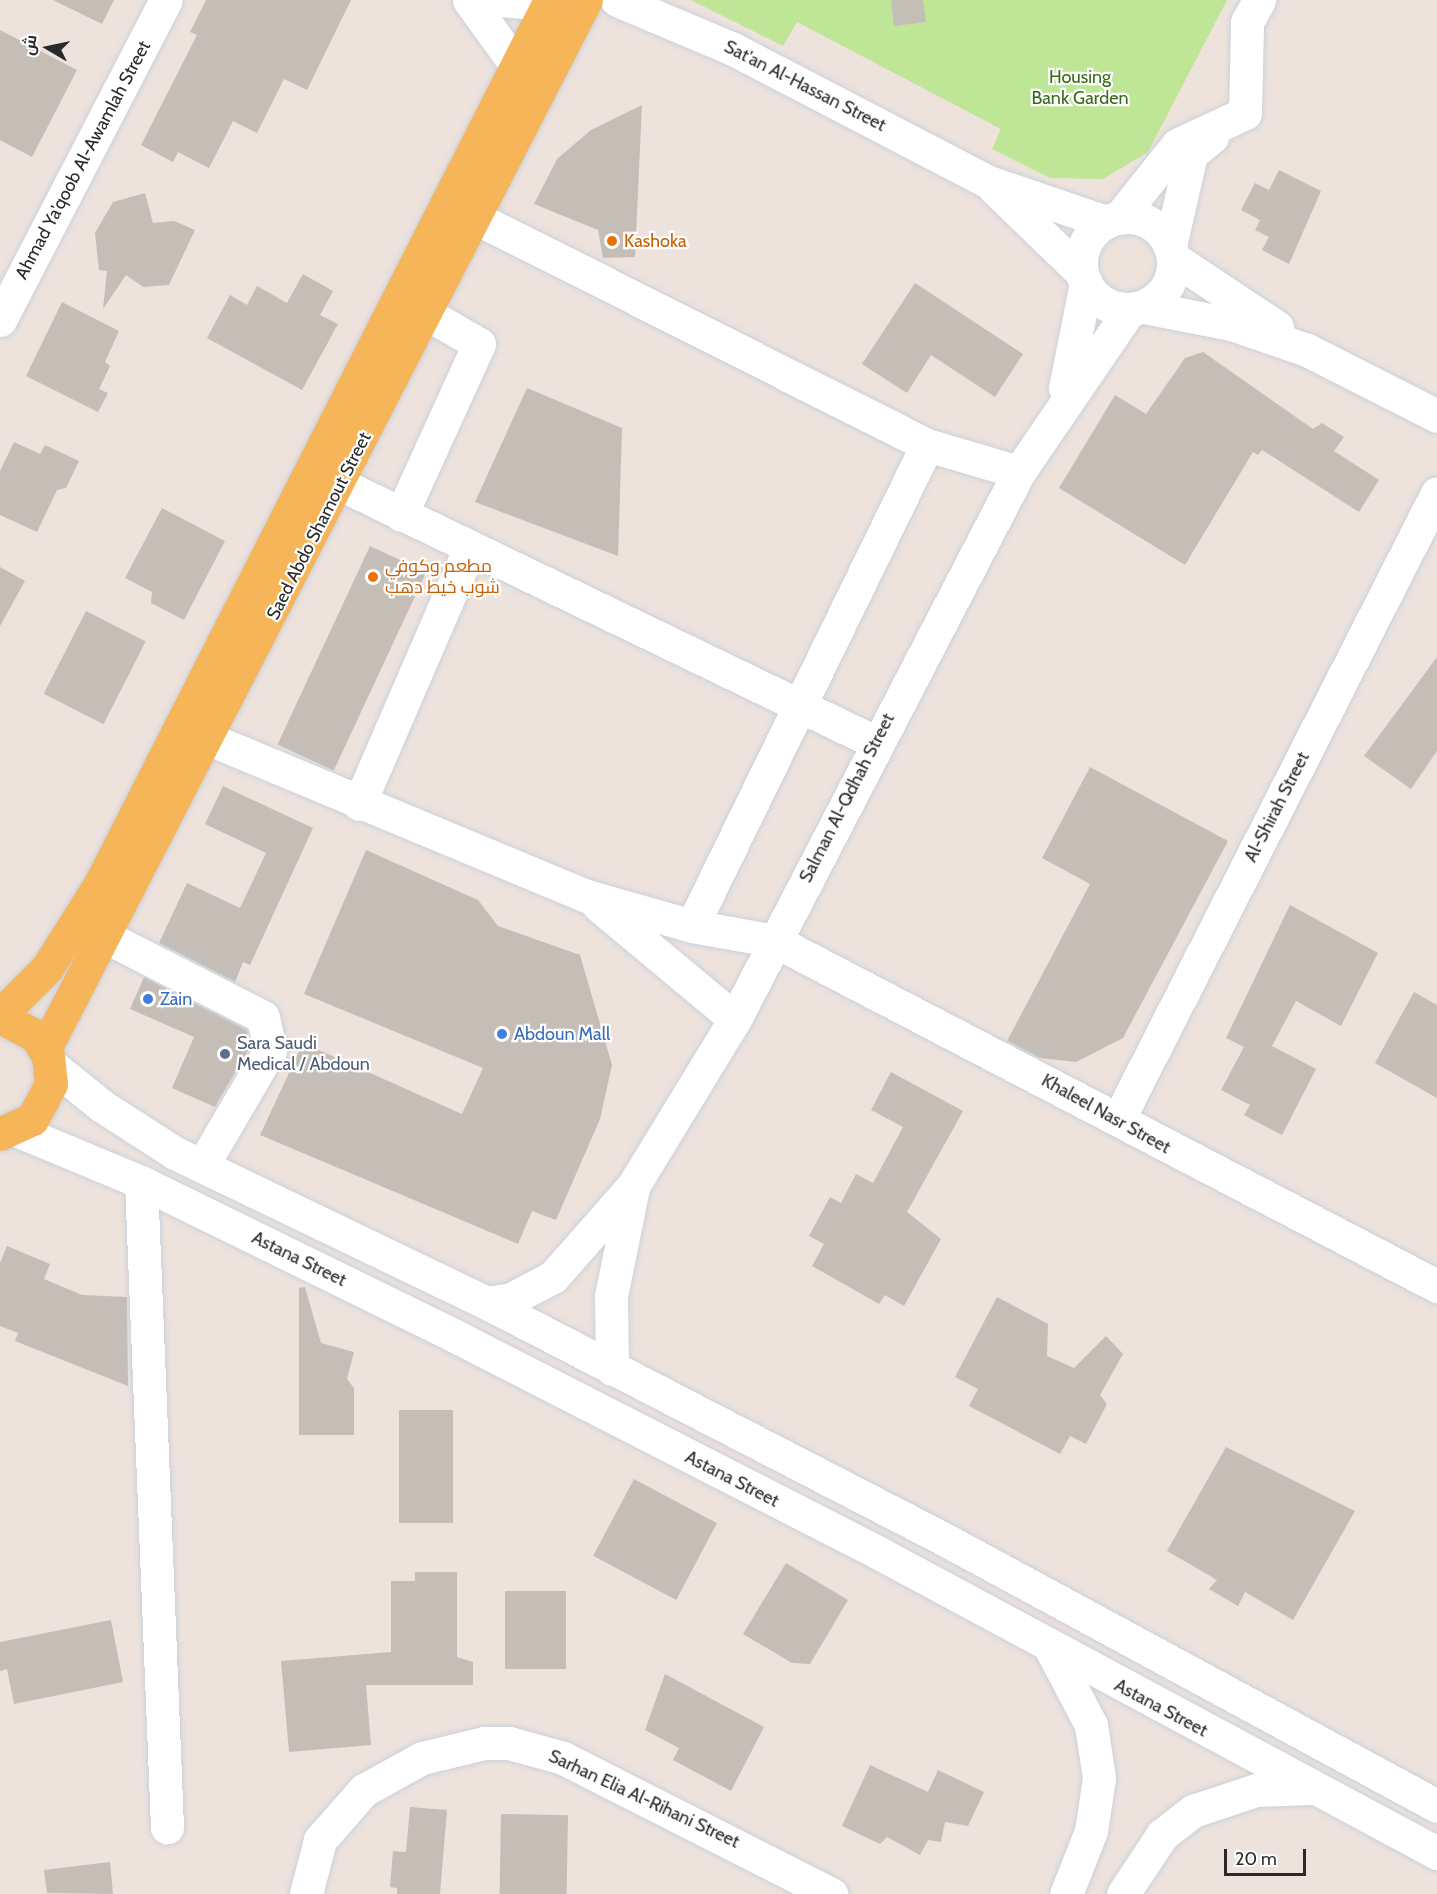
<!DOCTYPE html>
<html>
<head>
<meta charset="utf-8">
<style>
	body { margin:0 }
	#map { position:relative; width:1437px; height:1894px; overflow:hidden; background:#ede2dc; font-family:Cabin,Cairo,sans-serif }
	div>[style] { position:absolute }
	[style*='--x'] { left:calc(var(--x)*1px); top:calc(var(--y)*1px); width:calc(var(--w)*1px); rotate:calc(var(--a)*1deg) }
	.green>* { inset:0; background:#bfe596 }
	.building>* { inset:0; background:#c4beb7; transform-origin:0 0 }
	.roads { filter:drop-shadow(0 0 2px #cad1dc) drop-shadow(0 0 2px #cad1dc) }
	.minor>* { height:33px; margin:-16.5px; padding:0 16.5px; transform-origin:16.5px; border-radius:16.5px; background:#fff }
	.minor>.ring { margin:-16.5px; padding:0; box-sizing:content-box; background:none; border:33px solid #fff; border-radius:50% }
	.major>* { height:33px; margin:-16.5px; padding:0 16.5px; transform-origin:16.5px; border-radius:16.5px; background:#f5b558 }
	.dots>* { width:16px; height:16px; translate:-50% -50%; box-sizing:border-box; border:3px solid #fff; border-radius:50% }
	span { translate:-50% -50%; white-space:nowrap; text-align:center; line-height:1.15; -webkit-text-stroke:4.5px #fff; paint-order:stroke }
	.park-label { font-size:18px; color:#376a18 }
	.street-label { font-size:18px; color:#2a2a2a }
	.food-label { font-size:18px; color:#c56008 }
	.left { translate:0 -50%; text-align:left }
	.shop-label { font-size:18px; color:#366cbe }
	.service-label { font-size:18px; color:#4e5e75 }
	.north { position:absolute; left:18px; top:18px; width:60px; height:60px; -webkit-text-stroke:4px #fff; paint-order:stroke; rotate:279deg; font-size:16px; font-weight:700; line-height:24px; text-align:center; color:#2a2a2a }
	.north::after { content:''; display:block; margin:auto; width:21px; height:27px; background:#2a2a2a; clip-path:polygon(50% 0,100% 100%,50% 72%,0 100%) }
	.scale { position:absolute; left:1224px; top:1849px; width:82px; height:27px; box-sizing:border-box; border:3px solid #2a2a2a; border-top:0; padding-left:8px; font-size:18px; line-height:21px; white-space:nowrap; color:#2a2a2a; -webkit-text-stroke:4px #fff; paint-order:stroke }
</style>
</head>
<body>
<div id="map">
	<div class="green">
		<div style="clip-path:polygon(691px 0,1227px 0,1148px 152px,1103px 179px,1050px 178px,992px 149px,1001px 129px,797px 22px,783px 46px)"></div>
	</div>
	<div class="building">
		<div style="clip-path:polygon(53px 0,114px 0,102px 24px)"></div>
		<div style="clip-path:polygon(206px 0,351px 0,307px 90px,284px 79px,257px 133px,233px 121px,209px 168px,178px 152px,173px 162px,141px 145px,197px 35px,190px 32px)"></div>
		<div style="clip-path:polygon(891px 0,923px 0,926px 22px,894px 26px)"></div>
		<div style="clip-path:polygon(0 30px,77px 70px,32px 157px,0 140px)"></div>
		<div style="clip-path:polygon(642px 105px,635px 257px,603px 258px,598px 230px,534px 204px,557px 159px,591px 130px)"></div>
		<div style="clip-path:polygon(1279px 170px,1321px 191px,1289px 264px,1262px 250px,1269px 237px,1255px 230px,1260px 220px,1241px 210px,1255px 183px,1269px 190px)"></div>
		<div style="clip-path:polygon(145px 193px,153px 223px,174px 221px,195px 230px,169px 285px,143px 287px,126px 275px,103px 309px,107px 271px,99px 270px,95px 233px,113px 202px)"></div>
		<div style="clip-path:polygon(303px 274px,333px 291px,320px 315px,338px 324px,302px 390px,207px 338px,230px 295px,247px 305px,257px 286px,287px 303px)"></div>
		<div style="clip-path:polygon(915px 283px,1023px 354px,995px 397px,931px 355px,907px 393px,862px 364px)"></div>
		<div style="clip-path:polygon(62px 302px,119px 331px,105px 362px,110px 366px,99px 389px,108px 393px,98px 412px,26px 376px)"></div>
		<div style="clip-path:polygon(1203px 352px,1313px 429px,1322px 423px,1344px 437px,1334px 451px,1379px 480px,1359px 512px,1262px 450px,1258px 455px,1253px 452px,1185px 565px,1059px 488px,1115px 395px,1146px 414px,1185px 358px)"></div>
		<div style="clip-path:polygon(527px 388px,622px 428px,618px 556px,475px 502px)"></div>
		<div style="clip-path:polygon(14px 442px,40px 454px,45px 445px,79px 461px,66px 488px,57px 490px,37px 532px,0 515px,0 471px)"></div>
		<div style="clip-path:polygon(162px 508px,225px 541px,184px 620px,151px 603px,152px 592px,125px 578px)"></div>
		<div style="left:370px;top:546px;width:62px;height:219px;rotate:25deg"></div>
		<div style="clip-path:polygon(0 567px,25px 581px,0 626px)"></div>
		<div style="left:86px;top:611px;width:67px;height:93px;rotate:27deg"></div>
		<div style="clip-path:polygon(1437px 657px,1437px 751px,1411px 789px,1364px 756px)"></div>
		<div style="clip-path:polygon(1090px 767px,1228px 841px,1123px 1038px,1076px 1062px,1040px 1058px,1007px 1041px,1090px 884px,1042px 858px)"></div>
		<div style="clip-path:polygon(223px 786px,313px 828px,250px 965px,243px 962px,235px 982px,159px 943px,187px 883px,240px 908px,266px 853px,205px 824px)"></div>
		<div style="clip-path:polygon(366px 850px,478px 900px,498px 926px,580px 955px,612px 1065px,600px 1119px,556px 1220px,532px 1211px,518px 1244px,260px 1135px,303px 1043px,462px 1114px,483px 1068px,304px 994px)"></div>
		<div style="clip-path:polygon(1290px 905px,1378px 953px,1341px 1026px,1296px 1001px,1272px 1046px,1316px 1069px,1282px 1135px,1244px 1115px,1250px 1105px,1221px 1090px,1244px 1047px,1226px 1038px)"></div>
		<div style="clip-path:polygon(144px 977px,247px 1030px,250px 1047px,215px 1107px,172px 1088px,194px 1037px,130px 1009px)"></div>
		<div style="clip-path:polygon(1414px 992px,1437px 1005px,1437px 1098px,1375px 1063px)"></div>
		<div style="clip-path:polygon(891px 1072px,963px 1111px,907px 1212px,941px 1239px,904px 1306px,885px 1295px,879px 1304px,812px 1266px,824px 1244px,809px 1236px,830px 1197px,841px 1203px,856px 1174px,873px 1183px,903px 1127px,871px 1110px)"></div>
		<div style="clip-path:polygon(7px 1246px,50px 1264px,44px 1279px,82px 1295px,127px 1297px,128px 1386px,15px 1341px,18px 1333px,0 1326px,0 1263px)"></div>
		<div style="clip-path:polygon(305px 1287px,321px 1343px,354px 1352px,347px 1379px,354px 1388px,354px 1435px,299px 1435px,299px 1288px)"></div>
		<div style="clip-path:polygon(997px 1297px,1048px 1324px,1047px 1356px,1074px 1368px,1106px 1336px,1123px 1354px,1100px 1395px,1107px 1404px,1086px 1444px,1070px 1436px,1060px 1454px,969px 1406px,978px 1389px,955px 1377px)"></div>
		<div style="left:399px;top:1410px;width:54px;height:113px"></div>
		<div style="clip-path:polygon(1226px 1447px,1355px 1511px,1293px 1620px,1245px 1592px,1238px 1606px,1209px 1589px,1217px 1580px,1167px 1551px)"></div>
		<div style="left:634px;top:1479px;width:94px;height:87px;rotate:28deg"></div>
		<div style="clip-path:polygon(786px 1563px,848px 1600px,810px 1664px,792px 1663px,743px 1634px)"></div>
		<div style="clip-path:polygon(415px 1572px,457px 1572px,457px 1657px,473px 1662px,473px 1685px,366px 1685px,371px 1745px,289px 1752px,281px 1661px,391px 1652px,391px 1581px,415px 1581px)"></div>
		<div style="left:505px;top:1591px;width:61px;height:78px"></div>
		<div style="clip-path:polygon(111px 1620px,123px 1682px,14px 1704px,7px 1669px,0 1671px,0 1642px)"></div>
		<div style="clip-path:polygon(665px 1674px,764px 1727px,731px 1791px,673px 1760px,679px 1748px,645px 1730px)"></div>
		<div style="clip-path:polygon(870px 1765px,928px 1792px,938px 1770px,984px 1792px,968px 1826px,945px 1822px,941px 1842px,928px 1840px,920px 1855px,887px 1837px,880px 1844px,842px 1826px)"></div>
		<div style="clip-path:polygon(410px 1807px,447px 1810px,440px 1894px,397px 1894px,397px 1888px,390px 1887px,393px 1851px,406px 1852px)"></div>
		<div style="left:501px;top:1814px;width:67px;height:80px;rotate:1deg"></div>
		<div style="clip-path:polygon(110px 1862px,113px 1894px,47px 1893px,44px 1870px)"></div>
	</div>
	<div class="roads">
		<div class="minor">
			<div style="--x:469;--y:0;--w:80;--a:54.1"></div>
			<div style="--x:501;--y:0;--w:47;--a:4.9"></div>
			<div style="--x:617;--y:0;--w:126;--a:22.9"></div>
			<div style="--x:733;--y:49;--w:288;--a:27.5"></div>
			<div style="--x:989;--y:182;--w:124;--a:18.9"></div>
			<div style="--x:1245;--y:113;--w:91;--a:-88.7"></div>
			<div style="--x:1247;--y:22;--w:25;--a:-61"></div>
			<div style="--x:994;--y:188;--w:122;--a:44"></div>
			<div style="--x:474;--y:217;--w:507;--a:26.72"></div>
			<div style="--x:927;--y:445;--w:96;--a:16.4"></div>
			<div class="ring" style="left:1081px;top:217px;width:59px;height:59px"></div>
			<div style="--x:1119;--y:218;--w:93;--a:-51.5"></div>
			<div style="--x:1177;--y:145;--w:75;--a:-25.2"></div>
			<div style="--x:1170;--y:246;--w:94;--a:-77.1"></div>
			<div style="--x:1191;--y:154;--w:27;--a:-39"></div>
			<div style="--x:1173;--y:258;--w:125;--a:33.6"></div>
			<div style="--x:1144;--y:307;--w:89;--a:11.1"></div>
			<div style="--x:1231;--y:324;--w:80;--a:18.9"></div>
			<div style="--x:1307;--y:350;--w:146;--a:26.9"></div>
			<div style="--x:0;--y:320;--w:360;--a:-62.6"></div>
			<div style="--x:1065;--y:388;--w:107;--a:-78.7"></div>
			<div style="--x:340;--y:484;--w:594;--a:25.75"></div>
			<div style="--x:401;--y:515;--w:188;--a:-65.5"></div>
			<div style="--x:479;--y:344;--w:60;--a:-150"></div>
			<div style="--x:207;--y:738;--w:412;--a:22.6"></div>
			<div style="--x:587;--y:896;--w:109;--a:15.9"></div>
			<div style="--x:692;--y:926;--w:84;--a:10.2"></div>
			<div style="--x:775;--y:941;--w:747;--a:27.53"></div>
			<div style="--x:359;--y:804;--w:279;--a:-66.6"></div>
			<div style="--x:598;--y:905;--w:178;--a:39.8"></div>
			<div style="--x:692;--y:926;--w:535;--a:-63.96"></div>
			<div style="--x:104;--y:936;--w:178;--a:27"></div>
			<div style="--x:263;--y:1017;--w:34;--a:78"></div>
			<div style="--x:270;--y:1050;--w:134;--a:120.4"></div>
			<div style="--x:50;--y:1064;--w:67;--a:38.9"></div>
			<div style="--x:102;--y:1106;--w:87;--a:32.8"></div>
			<div style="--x:175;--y:1153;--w:346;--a:25.7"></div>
			<div style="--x:487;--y:1303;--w:512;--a:27.32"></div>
			<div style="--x:942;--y:1538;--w:563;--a:28.43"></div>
			<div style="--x:1118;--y:1120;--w:703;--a:-63.03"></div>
			<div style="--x:16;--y:1130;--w:135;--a:22.6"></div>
			<div style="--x:141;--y:1182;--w:352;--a:26.1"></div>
			<div style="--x:457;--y:1337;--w:472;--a:27.1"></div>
			<div style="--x:877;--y:1552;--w:636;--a:28.26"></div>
			<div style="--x:141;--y:1182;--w:646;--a:87.69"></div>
			<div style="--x:487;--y:1303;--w:24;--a:-9"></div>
			<div style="--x:511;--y:1299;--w:47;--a:-27.6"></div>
			<div style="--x:553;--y:1277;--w:121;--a:-48.7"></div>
			<div style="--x:633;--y:1186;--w:196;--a:-58.6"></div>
			<div style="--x:735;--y:1019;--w:616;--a:-62.56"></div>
			<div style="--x:1019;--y:472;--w:197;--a:-55.7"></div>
			<div style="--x:612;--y:1369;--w:73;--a:-90.8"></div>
			<div style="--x:611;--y:1296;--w:110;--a:-78.5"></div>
			<div style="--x:1051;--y:1649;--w:86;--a:62.2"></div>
			<div style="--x:1091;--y:1725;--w:54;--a:81.4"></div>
			<div style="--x:1099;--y:1778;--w:54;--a:98.6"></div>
			<div style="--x:1091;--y:1831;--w:68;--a:111.6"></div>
			<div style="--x:306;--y:1894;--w:56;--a:-75.5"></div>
			<div style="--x:320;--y:1840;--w:67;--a:-48.7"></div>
			<div style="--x:364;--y:1790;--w:66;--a:-28.9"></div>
			<div style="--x:422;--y:1758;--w:64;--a:-13.6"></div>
			<div style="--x:484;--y:1743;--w:25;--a:0"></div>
			<div style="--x:509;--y:1743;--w:56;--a:15.5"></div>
			<div style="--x:563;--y:1758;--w:301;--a:26.9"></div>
			<div style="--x:1123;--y:1894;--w:71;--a:-56.5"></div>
			<div style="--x:1162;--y:1835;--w:39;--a:-38"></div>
			<div style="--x:1193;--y:1811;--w:66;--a:-18.4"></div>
			<div style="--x:1256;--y:1790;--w:54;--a:-2.1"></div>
		</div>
		<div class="major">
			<div style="--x:0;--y:1015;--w:66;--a:-45"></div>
			<div style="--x:47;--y:968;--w:99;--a:-57.8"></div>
			<div style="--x:100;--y:884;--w:992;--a:-63.02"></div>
			<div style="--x:0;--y:1017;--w:41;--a:27.8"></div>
			<div style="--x:36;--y:1036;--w:23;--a:59"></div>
			<div style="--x:48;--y:1056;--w:28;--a:84"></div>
			<div style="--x:51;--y:1084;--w:40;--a:118"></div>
			<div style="--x:32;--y:1119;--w:35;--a:155"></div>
			<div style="--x:45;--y:1049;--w:1180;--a:-62.72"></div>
		</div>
	</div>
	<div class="dots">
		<div style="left:612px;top:241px;background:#e8710a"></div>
		<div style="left:373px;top:577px;background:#e8710a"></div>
		<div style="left:148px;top:999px;background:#3f7fe0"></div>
		<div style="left:502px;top:1034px;background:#3f7fe0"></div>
		<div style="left:225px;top:1054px;background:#5c6f8a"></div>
	</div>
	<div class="park-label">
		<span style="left:1080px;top:88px">Housing<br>Bank Garden</span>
	</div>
	<div class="street-label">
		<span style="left:805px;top:86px;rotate:27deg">Sat'an Al-Hassan Street</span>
		<span style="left:83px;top:160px;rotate:-62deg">Ahmad Ya'qoob Al-Awamlah Street</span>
		<span style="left:319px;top:526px;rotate:-63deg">Saed Abdo Shamout Street</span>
		<span style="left:847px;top:798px;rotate:-63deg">Salman Al-Qdhah Street</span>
		<span style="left:1277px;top:807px;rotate:-63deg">Al-Shirah Street</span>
		<span style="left:1106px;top:1114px;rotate:29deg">Khaleel Nasr Street</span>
		<span style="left:299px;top:1259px;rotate:26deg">Astana Street</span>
		<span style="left:732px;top:1479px;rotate:27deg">Astana Street</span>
		<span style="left:1161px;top:1708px;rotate:28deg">Astana Street</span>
		<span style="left:644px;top:1799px;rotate:25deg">Sarhan Elia Al-Rihani Street</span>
	</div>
	<div class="food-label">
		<span class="left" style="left:624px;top:241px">Kashoka</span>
		<span class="left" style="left:385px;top:577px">مطعم وكوفي<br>شوب خيط دهب</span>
	</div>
	<div class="shop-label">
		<span class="left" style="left:160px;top:999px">Zain</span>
		<span class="left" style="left:514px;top:1034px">Abdoun Mall</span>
	</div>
	<div class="service-label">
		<span class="left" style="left:237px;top:1054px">Sara Saudi<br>Medical / Abdoun</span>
	</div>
	<div class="north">ش</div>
	<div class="scale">20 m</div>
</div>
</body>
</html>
